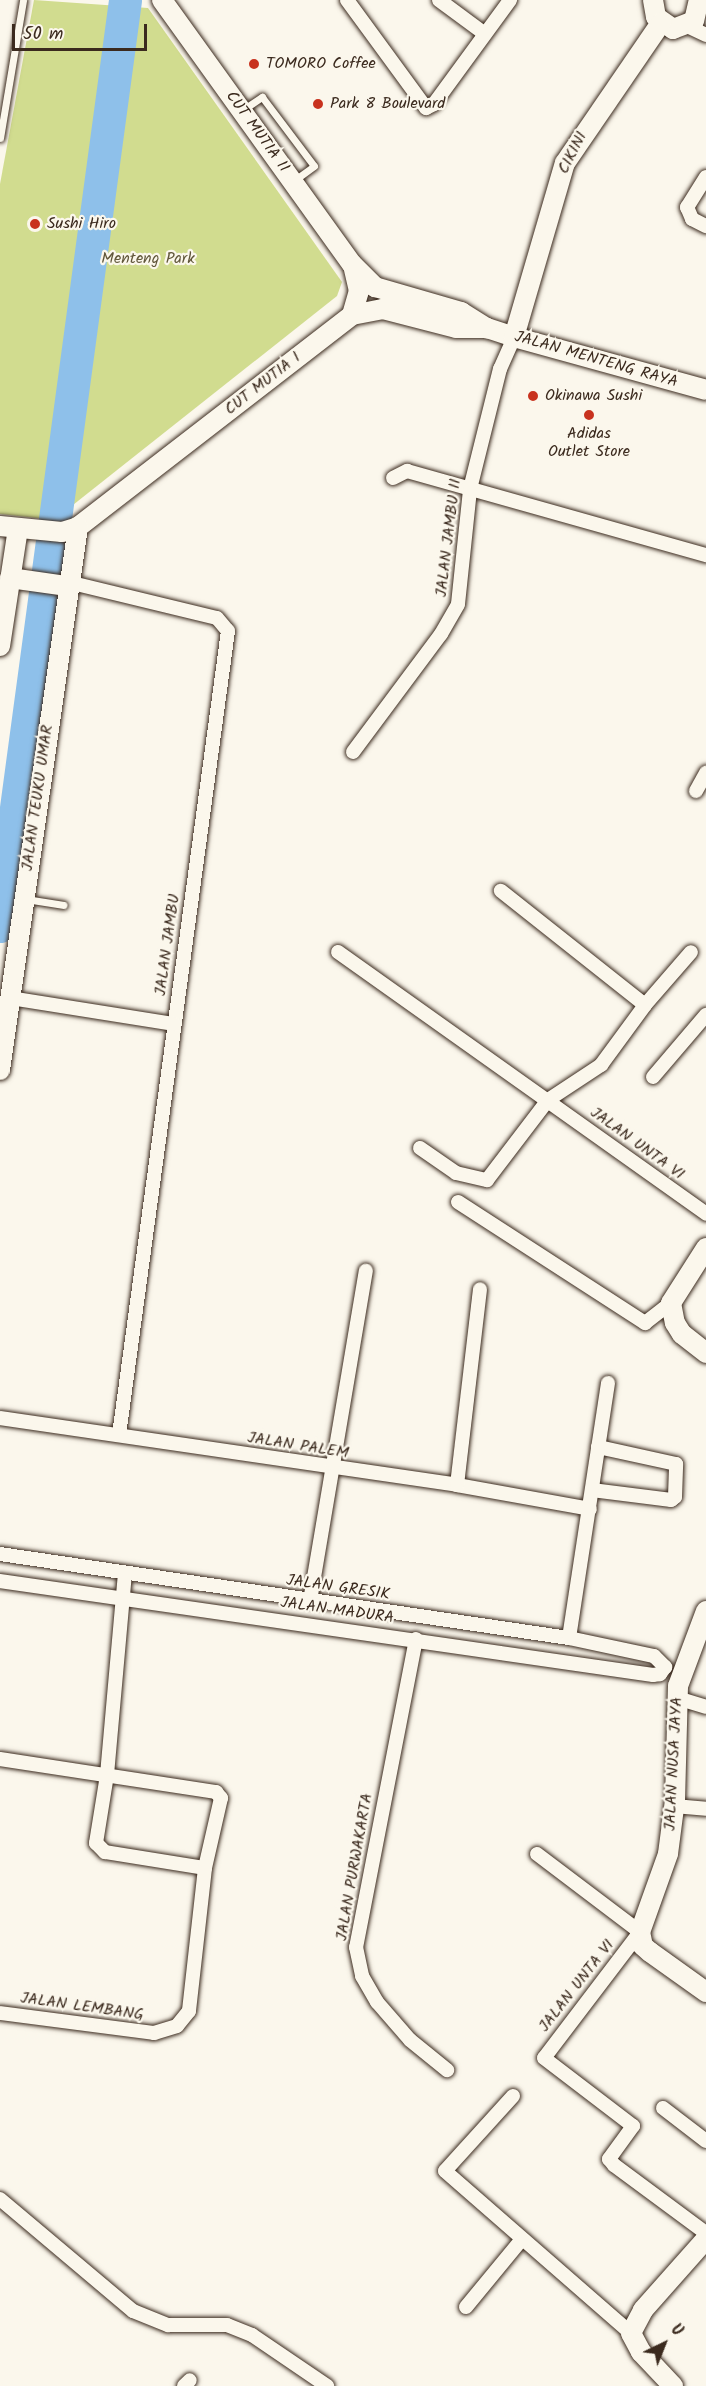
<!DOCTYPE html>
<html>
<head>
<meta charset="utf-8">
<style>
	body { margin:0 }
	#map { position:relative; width:706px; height:2386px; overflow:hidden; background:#fbf7ec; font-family:Kalam,sans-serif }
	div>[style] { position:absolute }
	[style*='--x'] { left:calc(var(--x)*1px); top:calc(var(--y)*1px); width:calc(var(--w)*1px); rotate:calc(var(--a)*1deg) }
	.green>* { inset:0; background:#d1dc8f }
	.river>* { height:33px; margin:-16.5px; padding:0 16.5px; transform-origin:16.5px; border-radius:16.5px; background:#8ec0ea }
	.roads { filter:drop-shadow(0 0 2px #3b2a1e) drop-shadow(0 0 2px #3b2a1e) }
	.lane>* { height:7px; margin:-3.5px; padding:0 3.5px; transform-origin:3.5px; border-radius:3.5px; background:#fbf7ec }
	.street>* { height:14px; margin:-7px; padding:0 7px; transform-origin:7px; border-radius:7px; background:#fbf7ec }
	.secondary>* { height:20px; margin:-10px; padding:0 10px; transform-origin:10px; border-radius:10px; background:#fbf7ec }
	.dots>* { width:16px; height:16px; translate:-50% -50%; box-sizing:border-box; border:3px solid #fbf7ec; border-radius:50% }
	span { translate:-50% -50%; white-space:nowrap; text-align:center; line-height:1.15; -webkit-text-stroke:4.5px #fbf7ec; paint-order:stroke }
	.poi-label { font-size:16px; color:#3b2a1e }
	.left { translate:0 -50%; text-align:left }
	.street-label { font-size:16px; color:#3b2a1e }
	.park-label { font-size:16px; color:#60563a }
	.north { position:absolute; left:634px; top:2314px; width:60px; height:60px; -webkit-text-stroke:4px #fbf7ec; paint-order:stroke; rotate:43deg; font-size:16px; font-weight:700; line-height:24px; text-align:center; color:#3b2a1e }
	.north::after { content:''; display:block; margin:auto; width:21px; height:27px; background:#3b2a1e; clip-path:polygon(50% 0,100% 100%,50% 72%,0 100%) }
	.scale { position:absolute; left:12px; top:24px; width:135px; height:27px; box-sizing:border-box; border:3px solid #3b2a1e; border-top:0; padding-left:8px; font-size:18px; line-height:21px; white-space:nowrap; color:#3b2a1e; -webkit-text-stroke:4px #fbf7ec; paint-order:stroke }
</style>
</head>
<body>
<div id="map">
	<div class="green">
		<div style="clip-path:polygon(34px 0,148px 8px,342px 282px,337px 296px,54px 520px,0 514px,0 184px)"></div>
	</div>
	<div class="river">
		<div style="--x:0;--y:926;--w:934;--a:-82.31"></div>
	</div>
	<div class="roads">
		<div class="lane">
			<div style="--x:244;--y:109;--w:22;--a:-34"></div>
			<div style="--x:262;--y:97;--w:86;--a:53"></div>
			<div style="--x:314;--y:166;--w:24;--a:144"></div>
			<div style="--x:0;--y:138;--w:140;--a:-80.5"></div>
			<div style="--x:26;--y:899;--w:38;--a:9"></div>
		</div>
		<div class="street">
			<div style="--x:347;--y:0;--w:134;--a:53.8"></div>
			<div style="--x:426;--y:108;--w:9;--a:-27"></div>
			<div style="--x:434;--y:104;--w:129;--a:-53.8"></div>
			<div style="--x:439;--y:0;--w:57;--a:36.5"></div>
			<div style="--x:687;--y:26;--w:21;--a:25"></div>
			<div style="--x:706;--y:177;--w:36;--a:122"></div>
			<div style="--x:687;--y:207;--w:13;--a:67"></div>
			<div style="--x:692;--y:219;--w:16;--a:27"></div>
			<div style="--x:393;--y:478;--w:16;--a:-27"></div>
			<div style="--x:407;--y:471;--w:311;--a:15.7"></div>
			<div style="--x:68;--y:582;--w:153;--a:13.6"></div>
			<div style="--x:217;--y:618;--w:17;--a:50"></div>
			<div style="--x:228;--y:631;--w:811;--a:97.72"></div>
			<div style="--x:353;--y:752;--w:147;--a:-53.3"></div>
			<div style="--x:441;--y:634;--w:34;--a:-60"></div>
			<div style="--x:458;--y:604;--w:116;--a:-84"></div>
			<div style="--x:470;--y:489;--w:124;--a:-76"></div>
			<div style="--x:500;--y:369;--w:35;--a:-66"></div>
			<div style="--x:696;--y:791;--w:21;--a:-61"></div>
			<div style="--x:338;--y:952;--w:452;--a:35.4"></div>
			<div style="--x:10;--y:998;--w:166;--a:9"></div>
			<div style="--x:645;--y:1005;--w:70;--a:-49"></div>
			<div style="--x:653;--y:1077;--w:82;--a:-49.5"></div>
			<div style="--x:420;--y:1148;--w:44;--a:34.8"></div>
			<div style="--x:456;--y:1173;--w:32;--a:13"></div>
			<div style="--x:487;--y:1180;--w:101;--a:-52.7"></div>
			<div style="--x:548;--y:1100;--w:64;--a:-33.4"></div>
			<div style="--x:601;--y:1065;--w:74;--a:-53.7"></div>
			<div style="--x:645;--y:1005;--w:184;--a:-141.6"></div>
			<div style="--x:458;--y:1202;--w:223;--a:32.9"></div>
			<div style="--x:645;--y:1323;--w:33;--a:-38"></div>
			<div style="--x:0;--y:1418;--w:462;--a:8.3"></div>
			<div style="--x:457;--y:1485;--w:135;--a:10.2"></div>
			<div style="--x:457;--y:1485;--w:197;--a:-83.3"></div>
			<div style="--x:592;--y:1490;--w:80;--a:7.2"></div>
			<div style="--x:671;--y:1500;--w:5;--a:-37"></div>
			<div style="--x:675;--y:1497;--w:33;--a:-88"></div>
			<div style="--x:676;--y:1464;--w:80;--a:-167.7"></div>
			<div style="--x:0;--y:1554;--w:575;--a:8.4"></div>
			<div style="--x:569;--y:1638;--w:87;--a:12"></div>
			<div style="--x:654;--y:1656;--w:16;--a:45"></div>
			<div style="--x:665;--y:1667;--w:9;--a:126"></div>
			<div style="--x:660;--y:1674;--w:7;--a:172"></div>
			<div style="--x:653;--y:1675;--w:660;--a:-171.81"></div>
			<div style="--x:125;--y:1573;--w:203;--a:95.1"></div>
			<div style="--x:107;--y:1775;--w:69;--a:99.2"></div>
			<div style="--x:96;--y:1843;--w:13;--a:45"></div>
			<div style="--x:105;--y:1852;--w:101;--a:9.1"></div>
			<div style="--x:310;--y:1601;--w:335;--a:-80.4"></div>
			<div style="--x:569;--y:1638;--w:258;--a:-81.3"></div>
			<div style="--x:416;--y:1639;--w:314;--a:101"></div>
			<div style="--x:356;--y:1947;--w:30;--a:78"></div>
			<div style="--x:362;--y:1976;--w:30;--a:60"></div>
			<div style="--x:377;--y:2002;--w:50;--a:49"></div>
			<div style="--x:410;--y:2040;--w:48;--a:39"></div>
			<div style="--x:677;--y:1698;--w:30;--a:17"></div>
			<div style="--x:0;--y:1759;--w:219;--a:8.7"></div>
			<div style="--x:216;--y:1792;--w:8;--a:50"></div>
			<div style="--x:221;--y:1798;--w:72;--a:102.9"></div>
			<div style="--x:205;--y:1868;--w:144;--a:96.4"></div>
			<div style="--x:189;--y:2011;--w:19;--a:129"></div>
			<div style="--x:177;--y:2026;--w:24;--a:163"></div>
			<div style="--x:154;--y:2033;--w:155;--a:-172.6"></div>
			<div style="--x:674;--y:1806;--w:32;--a:5"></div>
			<div style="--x:537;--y:1854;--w:129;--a:37.1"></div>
			<div style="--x:640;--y:1932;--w:158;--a:127.3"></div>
			<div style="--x:544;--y:2058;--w:112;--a:37.4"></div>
			<div style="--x:633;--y:2126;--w:41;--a:126"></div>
			<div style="--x:609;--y:2159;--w:8;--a:50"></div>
			<div style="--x:614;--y:2165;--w:114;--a:36.5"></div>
			<div style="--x:513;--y:2096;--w:101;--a:132.2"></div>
			<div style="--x:445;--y:2171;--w:247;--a:41.1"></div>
			<div style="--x:663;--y:2108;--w:54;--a:37.5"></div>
			<div style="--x:0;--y:2199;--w:174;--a:40.1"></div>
			<div style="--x:133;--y:2311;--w:38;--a:22"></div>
			<div style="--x:168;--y:2325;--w:59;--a:0"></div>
			<div style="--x:227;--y:2325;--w:27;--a:22"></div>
			<div style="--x:252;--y:2335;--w:91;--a:34.2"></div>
			<div style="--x:466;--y:2307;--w:88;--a:-50.5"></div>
			<div style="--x:184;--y:2386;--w:8;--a:-45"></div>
		</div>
		<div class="secondary">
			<div style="--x:162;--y:0;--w:325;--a:54.3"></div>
			<div style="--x:352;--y:264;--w:33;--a:45"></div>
			<div style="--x:375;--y:287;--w:90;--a:16.2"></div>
			<div style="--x:461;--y:312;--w:31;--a:32"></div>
			<div style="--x:487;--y:328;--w:28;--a:18"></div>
			<div style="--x:514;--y:337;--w:199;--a:15.4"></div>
			<div style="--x:653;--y:0;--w:17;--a:80"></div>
			<div style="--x:656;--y:17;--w:21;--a:35"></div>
			<div style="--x:673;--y:29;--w:22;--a:-21"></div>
			<div style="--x:694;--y:21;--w:22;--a:-77"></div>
			<div style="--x:352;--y:315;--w:25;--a:-74"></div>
			<div style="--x:359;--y:291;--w:26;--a:-103"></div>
			<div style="--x:514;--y:337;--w:181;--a:-73.7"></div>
			<div style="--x:565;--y:163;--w:170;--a:-55.6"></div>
			<div style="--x:0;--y:526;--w:62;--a:5.5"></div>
			<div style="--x:62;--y:532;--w:17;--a:-17"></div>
			<div style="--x:78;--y:527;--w:346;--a:-37.7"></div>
			<div style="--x:352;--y:315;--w:32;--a:-11"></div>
			<div style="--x:383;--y:309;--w:75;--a:14.6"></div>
			<div style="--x:456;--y:328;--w:31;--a:0"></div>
			<div style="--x:10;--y:578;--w:58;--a:8"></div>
			<div style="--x:0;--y:646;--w:119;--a:-81.3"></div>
			<div style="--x:0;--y:1070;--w:549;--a:-81.83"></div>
			<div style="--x:706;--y:1248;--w:65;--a:122.5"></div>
			<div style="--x:671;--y:1303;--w:20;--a:79"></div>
			<div style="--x:675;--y:1323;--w:13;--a:58"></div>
			<div style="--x:682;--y:1334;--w:31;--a:38"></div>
			<div style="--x:706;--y:1611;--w:80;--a:110.5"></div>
			<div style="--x:678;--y:1686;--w:114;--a:91.5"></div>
			<div style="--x:675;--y:1800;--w:54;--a:97.4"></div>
			<div style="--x:668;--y:1854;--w:83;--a:109.7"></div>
			<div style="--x:640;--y:1932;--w:14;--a:78"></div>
			<div style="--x:643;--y:1946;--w:9;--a:41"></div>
			<div style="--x:650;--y:1952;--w:69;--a:35.5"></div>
			<div style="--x:673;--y:2386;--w:47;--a:-133.3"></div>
			<div style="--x:641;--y:2352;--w:21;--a:-118"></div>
			<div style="--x:631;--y:2333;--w:26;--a:-62"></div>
			<div style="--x:643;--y:2310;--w:95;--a:-48.4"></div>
		</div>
	</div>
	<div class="dots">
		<div style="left:254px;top:64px;background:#c8321e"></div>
		<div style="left:318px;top:104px;background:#c8321e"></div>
		<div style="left:35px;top:224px;background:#c8321e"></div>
		<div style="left:533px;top:396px;background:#c8321e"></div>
		<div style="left:589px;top:415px;background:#c8321e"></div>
	</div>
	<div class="poi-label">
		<span class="left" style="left:266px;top:64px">TOMORO Coffee</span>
		<span class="left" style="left:330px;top:104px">Park 8 Boulevard</span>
		<span class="left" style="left:47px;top:224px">Sushi Hiro</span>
		<span class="left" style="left:545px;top:396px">Okinawa Sushi</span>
		<span style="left:589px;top:443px">Adidas<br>Outlet Store</span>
	</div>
	<div class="street-label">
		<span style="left:257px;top:132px;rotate:54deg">CUT MUTIA II</span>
		<span style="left:573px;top:153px;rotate:-63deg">CIKINI</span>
		<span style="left:596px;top:360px;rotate:16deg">JALAN MENTENG RAYA</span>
		<span style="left:263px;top:384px;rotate:-38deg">CUT MUTIA I</span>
		<span style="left:449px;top:538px;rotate:-83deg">JALAN JAMBU II</span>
		<span style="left:38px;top:798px;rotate:-82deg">JALAN TEUKU UMAR</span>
		<span style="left:168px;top:945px;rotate:-82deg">JALAN JAMBU</span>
		<span style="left:637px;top:1144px;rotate:36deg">JALAN UNTA VI</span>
		<span style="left:298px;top:1446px;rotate:9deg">JALAN PALEM</span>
		<span style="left:338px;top:1588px;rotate:8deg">JALAN GRESIK</span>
		<span style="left:337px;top:1611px;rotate:8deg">JALAN MADURA</span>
		<span style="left:674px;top:1764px;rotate:-87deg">JALAN NUSA JAYA</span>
		<span style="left:355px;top:1867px;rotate:-80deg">JALAN PURWAKARTA</span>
		<span style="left:577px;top:1986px;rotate:-52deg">JALAN UNTA VI</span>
		<span style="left:82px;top:2007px;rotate:8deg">JALAN LEMBANG</span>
	</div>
	<div class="park-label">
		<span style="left:148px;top:259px">Menteng Park</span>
	</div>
	<div class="north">U</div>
	<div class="scale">50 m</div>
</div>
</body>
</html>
